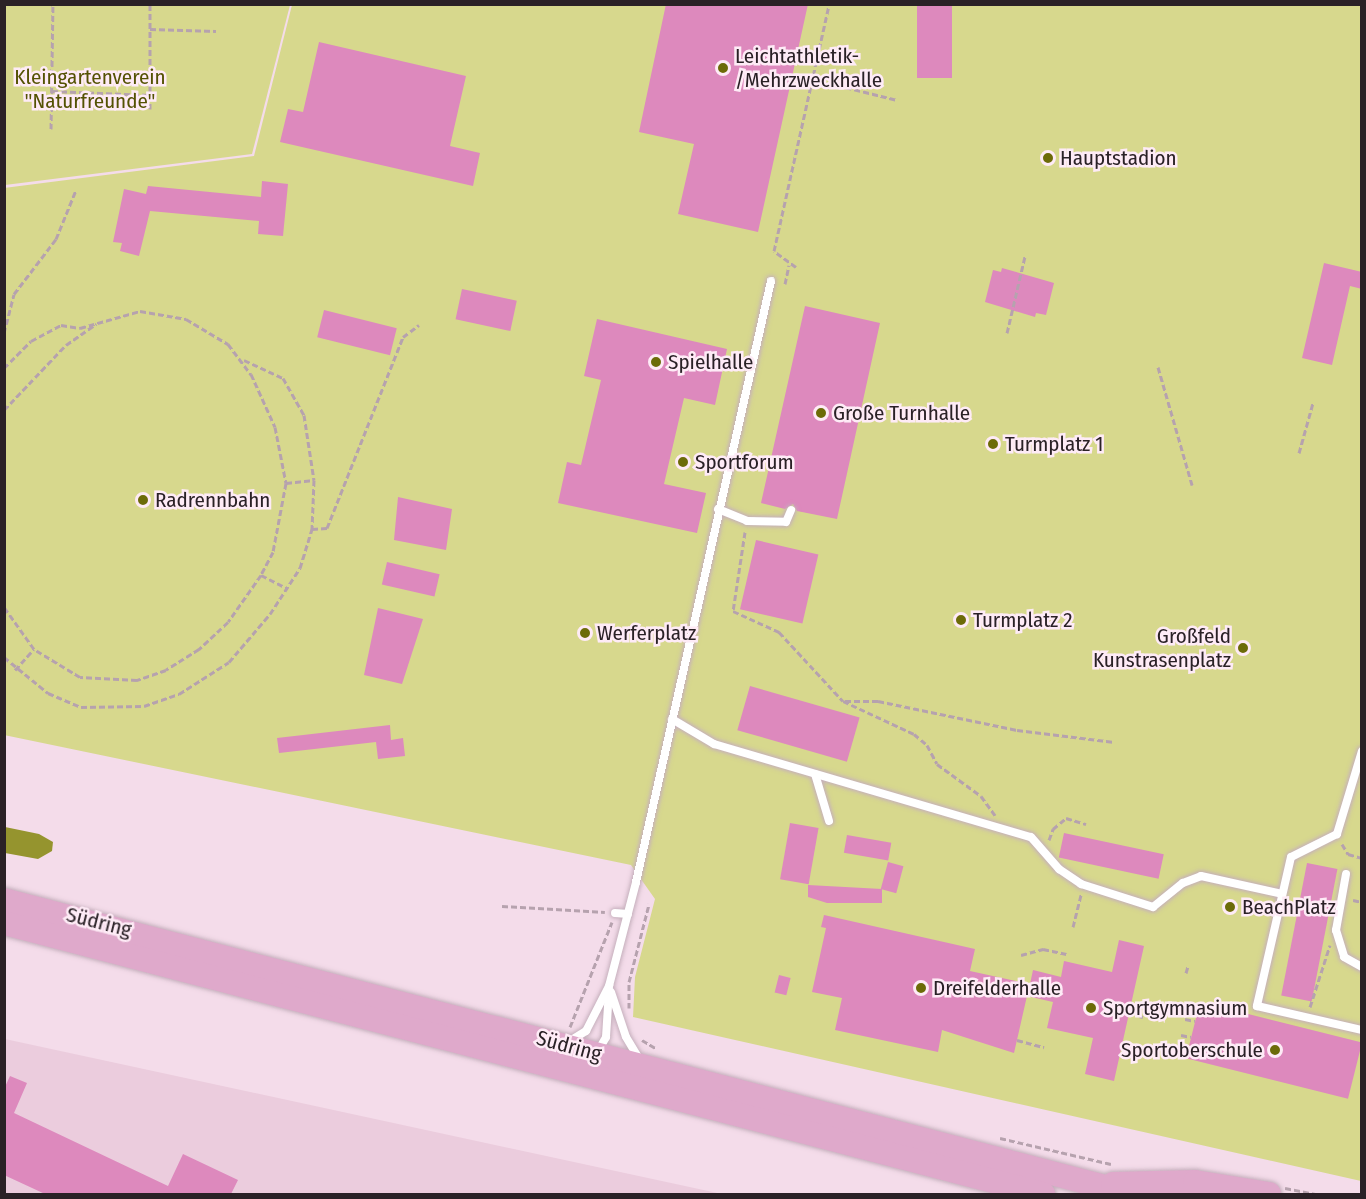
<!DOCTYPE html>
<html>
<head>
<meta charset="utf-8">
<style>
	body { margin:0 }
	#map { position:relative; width:1366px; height:1199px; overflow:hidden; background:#f4dcea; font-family:"Fira Sans Condensed",sans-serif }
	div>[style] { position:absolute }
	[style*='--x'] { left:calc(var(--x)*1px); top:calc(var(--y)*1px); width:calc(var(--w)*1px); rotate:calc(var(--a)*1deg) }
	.built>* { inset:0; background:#ebccdd }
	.green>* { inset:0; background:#d7d88d }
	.water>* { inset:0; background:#95942e }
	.building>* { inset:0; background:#dd89bd; transform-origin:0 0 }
	.path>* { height:3px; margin-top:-1.5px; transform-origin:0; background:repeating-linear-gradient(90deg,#b6a2ae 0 6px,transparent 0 9px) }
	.roads { filter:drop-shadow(0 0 2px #c5afbc) drop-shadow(0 0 2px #c5afbc) }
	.service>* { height:8px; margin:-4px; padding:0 4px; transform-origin:4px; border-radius:4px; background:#fff }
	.primary>* { height:24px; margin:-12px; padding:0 12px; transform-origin:12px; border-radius:12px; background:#dfa9cb }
	.dots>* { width:16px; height:16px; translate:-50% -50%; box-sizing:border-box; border:3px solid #feebf6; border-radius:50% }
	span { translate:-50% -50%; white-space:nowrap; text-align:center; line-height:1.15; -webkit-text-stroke:5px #feebf6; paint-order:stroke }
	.poi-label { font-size:21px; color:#2a2126 }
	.left { translate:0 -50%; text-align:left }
	.right { translate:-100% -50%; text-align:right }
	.park-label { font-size:21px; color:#545203 }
	.street-label { font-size:21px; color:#2a2126 }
	.frame { position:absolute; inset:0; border:6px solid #2a2126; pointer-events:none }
</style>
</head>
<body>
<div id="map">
	<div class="built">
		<div style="clip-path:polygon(5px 1039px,722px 1194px,5px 1194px)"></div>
	</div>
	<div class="green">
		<div style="clip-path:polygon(4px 5px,290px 5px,252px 154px,5px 185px)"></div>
		<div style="clip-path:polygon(292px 5px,1361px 5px,1361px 1181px,633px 1017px,635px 977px,655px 899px,631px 865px,4px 735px,4px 188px,254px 156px)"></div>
	</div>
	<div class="water">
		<div style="clip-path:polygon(5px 827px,39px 834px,53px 842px,52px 851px,38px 859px,5px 853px)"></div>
	</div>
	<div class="building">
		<div style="clip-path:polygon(666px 4px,808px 4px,758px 232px,678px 214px,694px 144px,639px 132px)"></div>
		<div style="left:917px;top:4px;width:35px;height:74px"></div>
		<div style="clip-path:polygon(319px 42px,466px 76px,450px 146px,480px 153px,473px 186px,280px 142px,288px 109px,303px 112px)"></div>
		<div style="clip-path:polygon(262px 181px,288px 184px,283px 236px,258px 234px,259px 221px,150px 211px,139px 256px,120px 251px,122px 243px,113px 242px,124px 189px,146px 194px,148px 186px,261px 197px)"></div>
		<div style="clip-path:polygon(1324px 263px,1362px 272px,1362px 289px,1350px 286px,1332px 365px,1302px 358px)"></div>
		<div style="clip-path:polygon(1002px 268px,1054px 283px,1046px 315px,1036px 313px,1035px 317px,985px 302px,993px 270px,1001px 272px)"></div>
		<div style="left:462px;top:289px;width:56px;height:31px;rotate:12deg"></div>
		<div style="clip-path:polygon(805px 306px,880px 323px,837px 519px,797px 511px,793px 504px,785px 509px,761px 503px)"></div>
		<div style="left:324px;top:310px;width:75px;height:28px;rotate:14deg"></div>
		<div style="clip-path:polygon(597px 319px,727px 349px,715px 405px,684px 398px,664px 484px,706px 493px,697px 533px,558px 503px,567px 462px,581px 465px,601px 380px,584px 376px)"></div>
		<div style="clip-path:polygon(398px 497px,452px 509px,446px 550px,394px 540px)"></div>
		<div style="left:756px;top:540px;width:64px;height:71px;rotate:13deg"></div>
		<div style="left:387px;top:562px;width:54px;height:23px;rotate:13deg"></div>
		<div style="clip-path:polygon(378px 608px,423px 619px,402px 684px,364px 675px)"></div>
		<div style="left:750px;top:686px;width:114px;height:46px;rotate:16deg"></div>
		<div style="clip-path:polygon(390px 725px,391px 740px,403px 738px,405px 756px,378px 759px,376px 742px,279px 753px,277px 738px)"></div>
		<div style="left:790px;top:823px;width:29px;height:57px;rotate:10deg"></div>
		<div style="left:1064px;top:833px;width:102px;height:25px;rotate:12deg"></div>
		<div style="left:847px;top:835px;width:45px;height:18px;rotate:10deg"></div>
		<div style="left:888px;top:862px;width:16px;height:28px;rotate:15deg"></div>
		<div style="left:1307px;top:863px;width:31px;height:135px;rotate:11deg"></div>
		<div style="clip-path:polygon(808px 885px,882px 889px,882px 903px,827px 903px,808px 897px)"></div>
		<div style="clip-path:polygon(824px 915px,975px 949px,970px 971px,1030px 984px,1033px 970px,1061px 977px,1064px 961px,1112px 972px,1119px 940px,1144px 946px,1114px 1081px,1085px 1074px,1093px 1038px,1047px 1028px,1053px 1002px,1027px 996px,1014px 1053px,942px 1030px,938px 1052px,835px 1030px,842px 998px,812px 992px,826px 928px,821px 927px)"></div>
		<div style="left:779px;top:975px;width:12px;height:18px;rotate:14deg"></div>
		<div style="left:1200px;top:1002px;width:167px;height:58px;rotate:14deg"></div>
		<div style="clip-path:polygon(10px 1076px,27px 1083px,14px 1113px,168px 1186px,183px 1154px,238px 1180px,231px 1194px,45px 1194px,4px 1175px,4px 1089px)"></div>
	</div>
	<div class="path">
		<div style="--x:150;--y:29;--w:66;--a:1.7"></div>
		<div style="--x:837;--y:85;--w:62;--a:14"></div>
		<div style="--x:52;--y:91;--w:98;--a:2.3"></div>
		<div style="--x:150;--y:109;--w:105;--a:-90"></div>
		<div style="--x:51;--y:129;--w:125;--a:-89.1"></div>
		<div style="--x:796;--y:267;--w:27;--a:-144"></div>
		<div style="--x:774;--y:251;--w:253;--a:-77.4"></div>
		<div style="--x:785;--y:284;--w:19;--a:-78"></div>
		<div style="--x:4;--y:333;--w:40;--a:-75.6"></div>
		<div style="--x:14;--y:294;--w:69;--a:-52.6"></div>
		<div style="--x:56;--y:239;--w:53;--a:-67.8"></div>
		<div style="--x:1007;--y:333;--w:79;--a:-76.8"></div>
		<div style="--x:244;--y:360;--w:43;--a:24.8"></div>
		<div style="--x:283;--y:378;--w:43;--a:60.4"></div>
		<div style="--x:304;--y:415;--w:66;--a:81.3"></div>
		<div style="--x:314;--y:480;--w:49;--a:92.3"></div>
		<div style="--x:312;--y:529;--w:15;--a:-4"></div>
		<div style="--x:327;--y:528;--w:206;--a:-68.3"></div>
		<div style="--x:403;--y:337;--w:20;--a:-37"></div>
		<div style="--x:1158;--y:367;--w:123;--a:73.9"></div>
		<div style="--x:4;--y:368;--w:38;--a:-45"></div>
		<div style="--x:31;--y:341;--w:34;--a:-28"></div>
		<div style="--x:61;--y:325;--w:19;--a:9"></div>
		<div style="--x:80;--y:328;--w:62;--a:-15.8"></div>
		<div style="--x:140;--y:311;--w:47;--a:9.9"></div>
		<div style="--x:186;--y:319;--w:49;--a:30.8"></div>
		<div style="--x:228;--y:344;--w:38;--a:53"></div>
		<div style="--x:251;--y:374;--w:58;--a:65.6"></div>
		<div style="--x:275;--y:427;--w:57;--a:78.9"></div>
		<div style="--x:286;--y:483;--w:70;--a:100.7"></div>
		<div style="--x:273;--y:552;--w:26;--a:118"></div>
		<div style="--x:261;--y:575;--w:57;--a:125.1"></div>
		<div style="--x:228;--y:622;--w:40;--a:137"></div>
		<div style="--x:199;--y:649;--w:39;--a:148"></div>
		<div style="--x:166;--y:670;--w:31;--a:161"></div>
		<div style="--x:137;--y:680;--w:57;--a:-177"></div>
		<div style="--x:80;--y:677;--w:54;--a:-148.7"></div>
		<div style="--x:34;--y:649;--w:52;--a:-125.5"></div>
		<div style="--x:4;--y:410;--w:90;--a:-46.4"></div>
		<div style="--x:66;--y:345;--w:37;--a:-35"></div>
		<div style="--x:1299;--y:453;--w:52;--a:-74.4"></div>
		<div style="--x:286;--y:483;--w:28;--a:-6"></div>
		<div style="--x:745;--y:532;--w:80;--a:98.6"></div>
		<div style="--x:733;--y:611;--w:51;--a:24.5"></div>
		<div style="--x:779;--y:632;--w:94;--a:47.2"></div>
		<div style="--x:843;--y:701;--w:78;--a:24.9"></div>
		<div style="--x:914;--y:734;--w:17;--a:40"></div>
		<div style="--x:927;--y:745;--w:21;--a:62"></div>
		<div style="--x:937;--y:764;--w:54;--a:36"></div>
		<div style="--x:981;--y:796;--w:24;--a:54"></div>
		<div style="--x:261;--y:575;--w:30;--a:27"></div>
		<div style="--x:4;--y:657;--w:57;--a:39.3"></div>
		<div style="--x:48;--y:693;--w:36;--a:23"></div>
		<div style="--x:81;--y:707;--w:63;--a:-0.9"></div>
		<div style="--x:144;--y:706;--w:37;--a:-19"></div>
		<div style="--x:179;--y:694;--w:59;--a:-32.6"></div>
		<div style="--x:229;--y:662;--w:63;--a:-49.5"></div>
		<div style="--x:270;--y:614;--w:55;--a:-56.9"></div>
		<div style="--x:300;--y:568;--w:41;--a:-72.9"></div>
		<div style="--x:15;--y:670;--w:28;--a:-48"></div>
		<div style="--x:845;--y:701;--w:33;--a:0"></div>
		<div style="--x:878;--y:701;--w:142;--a:11.8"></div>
		<div style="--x:1017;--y:730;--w:98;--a:7.1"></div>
		<div style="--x:1049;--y:840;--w:12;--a:-70"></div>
		<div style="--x:1053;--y:829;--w:17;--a:-40"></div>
		<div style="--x:1066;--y:818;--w:21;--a:17"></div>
		<div style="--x:1342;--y:844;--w:12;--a:59"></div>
		<div style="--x:1348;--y:854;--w:15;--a:16"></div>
		<div style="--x:1353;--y:900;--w:9;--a:13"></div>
		<div style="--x:502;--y:906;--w:103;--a:3.3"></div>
		<div style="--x:1073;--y:927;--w:34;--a:-76"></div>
		<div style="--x:1021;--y:955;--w:23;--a:-15"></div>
		<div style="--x:1043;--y:949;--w:24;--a:12"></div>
		<div style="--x:1186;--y:973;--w:7;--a:-74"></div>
		<div style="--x:1310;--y:1007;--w:65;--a:-72.1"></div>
		<div style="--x:629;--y:1008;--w:26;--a:-90"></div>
		<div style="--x:629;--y:982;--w:81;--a:-75.6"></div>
		<div style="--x:1139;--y:1016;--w:4;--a:14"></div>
		<div style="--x:1185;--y:1019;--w:10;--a:11"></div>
		<div style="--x:570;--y:1027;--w:113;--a:-68.2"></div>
		<div style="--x:1181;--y:1035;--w:10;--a:11"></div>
		<div style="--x:642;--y:1040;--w:17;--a:31"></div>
		<div style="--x:1017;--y:1040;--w:28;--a:15"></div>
		<div style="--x:1000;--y:1138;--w:114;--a:13.2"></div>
		<div style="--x:1285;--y:1188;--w:32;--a:11"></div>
	</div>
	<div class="roads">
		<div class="service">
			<div style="--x:718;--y:509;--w:31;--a:22"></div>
			<div style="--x:747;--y:521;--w:39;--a:1"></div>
			<div style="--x:786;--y:522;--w:13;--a:-67"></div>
			<div style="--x:672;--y:719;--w:49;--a:30.8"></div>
			<div style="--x:714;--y:744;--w:330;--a:16.4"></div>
			<div style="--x:1031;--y:837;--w:43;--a:48.8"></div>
			<div style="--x:1059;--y:869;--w:27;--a:34"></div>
			<div style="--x:1081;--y:884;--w:76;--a:17.7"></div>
			<div style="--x:1153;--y:907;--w:38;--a:-39"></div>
			<div style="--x:1183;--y:883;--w:19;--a:-21"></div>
			<div style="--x:1201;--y:876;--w:83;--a:12.5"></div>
			<div style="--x:1362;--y:751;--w:87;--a:106.8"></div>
			<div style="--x:1337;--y:834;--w:51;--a:153.4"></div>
			<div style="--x:1291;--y:857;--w:153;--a:102.9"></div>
			<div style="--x:1257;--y:1006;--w:108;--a:12.9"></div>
			<div style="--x:815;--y:774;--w:49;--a:73.4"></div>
			<div style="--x:1346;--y:874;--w:57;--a:100.1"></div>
			<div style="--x:1336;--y:930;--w:28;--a:73"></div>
			<div style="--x:1344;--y:957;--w:21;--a:29"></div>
			<div style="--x:615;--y:913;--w:13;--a:4"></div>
			<div style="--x:611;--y:992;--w:47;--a:71.6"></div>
			<div style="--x:626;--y:1037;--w:27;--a:59"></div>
			<div style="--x:570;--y:1041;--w:19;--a:-32"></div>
			<div style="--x:586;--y:1031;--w:51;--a:-62.9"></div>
			<div style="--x:609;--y:986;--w:107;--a:-75.4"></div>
			<div style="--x:636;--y:882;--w:616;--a:-77.34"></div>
			<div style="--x:598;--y:1051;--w:16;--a:-60"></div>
			<div style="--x:606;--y:1037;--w:47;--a:-86.3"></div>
		</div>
		<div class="primary">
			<div style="--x:4;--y:900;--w:1166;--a:14.61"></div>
			<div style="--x:4;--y:923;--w:1074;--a:14.62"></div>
			<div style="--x:1113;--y:1184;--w:82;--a:-1.4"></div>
			<div style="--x:1195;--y:1182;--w:75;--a:9.2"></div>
		</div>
	</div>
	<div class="dots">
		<div style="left:723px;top:68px;background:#6c6b08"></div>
		<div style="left:1048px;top:158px;background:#6c6b08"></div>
		<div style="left:656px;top:362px;background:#6c6b08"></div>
		<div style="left:821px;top:413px;background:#6c6b08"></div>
		<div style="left:993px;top:444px;background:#6c6b08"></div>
		<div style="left:683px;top:462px;background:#6c6b08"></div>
		<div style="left:143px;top:500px;background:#6c6b08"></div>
		<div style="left:961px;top:620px;background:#6c6b08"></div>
		<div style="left:585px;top:633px;background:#6c6b08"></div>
		<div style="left:1243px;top:648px;background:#6c6b08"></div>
		<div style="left:1230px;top:907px;background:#6c6b08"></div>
		<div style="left:921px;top:988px;background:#6c6b08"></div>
		<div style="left:1091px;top:1008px;background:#6c6b08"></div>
		<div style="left:1275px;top:1050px;background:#6c6b08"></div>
	</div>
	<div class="poi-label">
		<span class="left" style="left:735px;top:68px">Leichtathletik-<br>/Mehrzweckhalle</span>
		<span class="left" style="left:1060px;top:158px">Hauptstadion</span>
		<span class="left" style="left:668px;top:362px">Spielhalle</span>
		<span class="left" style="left:833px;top:413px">Große Turnhalle</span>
		<span class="left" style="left:1005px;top:444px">Turmplatz 1</span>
		<span class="left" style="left:695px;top:462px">Sportforum</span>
		<span class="left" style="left:155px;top:500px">Radrennbahn</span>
		<span class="left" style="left:973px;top:620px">Turmplatz 2</span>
		<span class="left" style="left:597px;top:633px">Werferplatz</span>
		<span class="right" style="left:1231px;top:648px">Großfeld<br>Kunstrasenplatz</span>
		<span class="left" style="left:1242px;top:907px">BeachPlatz</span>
		<span class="left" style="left:933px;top:988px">Dreifelderhalle</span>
		<span class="left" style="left:1103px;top:1008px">Sportgymnasium</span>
		<span class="right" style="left:1263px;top:1050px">Sportoberschule</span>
	</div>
	<div class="park-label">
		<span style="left:90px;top:89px">Kleingartenverein<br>"Naturfreunde"</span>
	</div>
	<div class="street-label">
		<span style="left:99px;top:922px;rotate:14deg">Südring</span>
		<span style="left:569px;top:1046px;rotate:15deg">Südring</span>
	</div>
	<div class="frame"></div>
</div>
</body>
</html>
